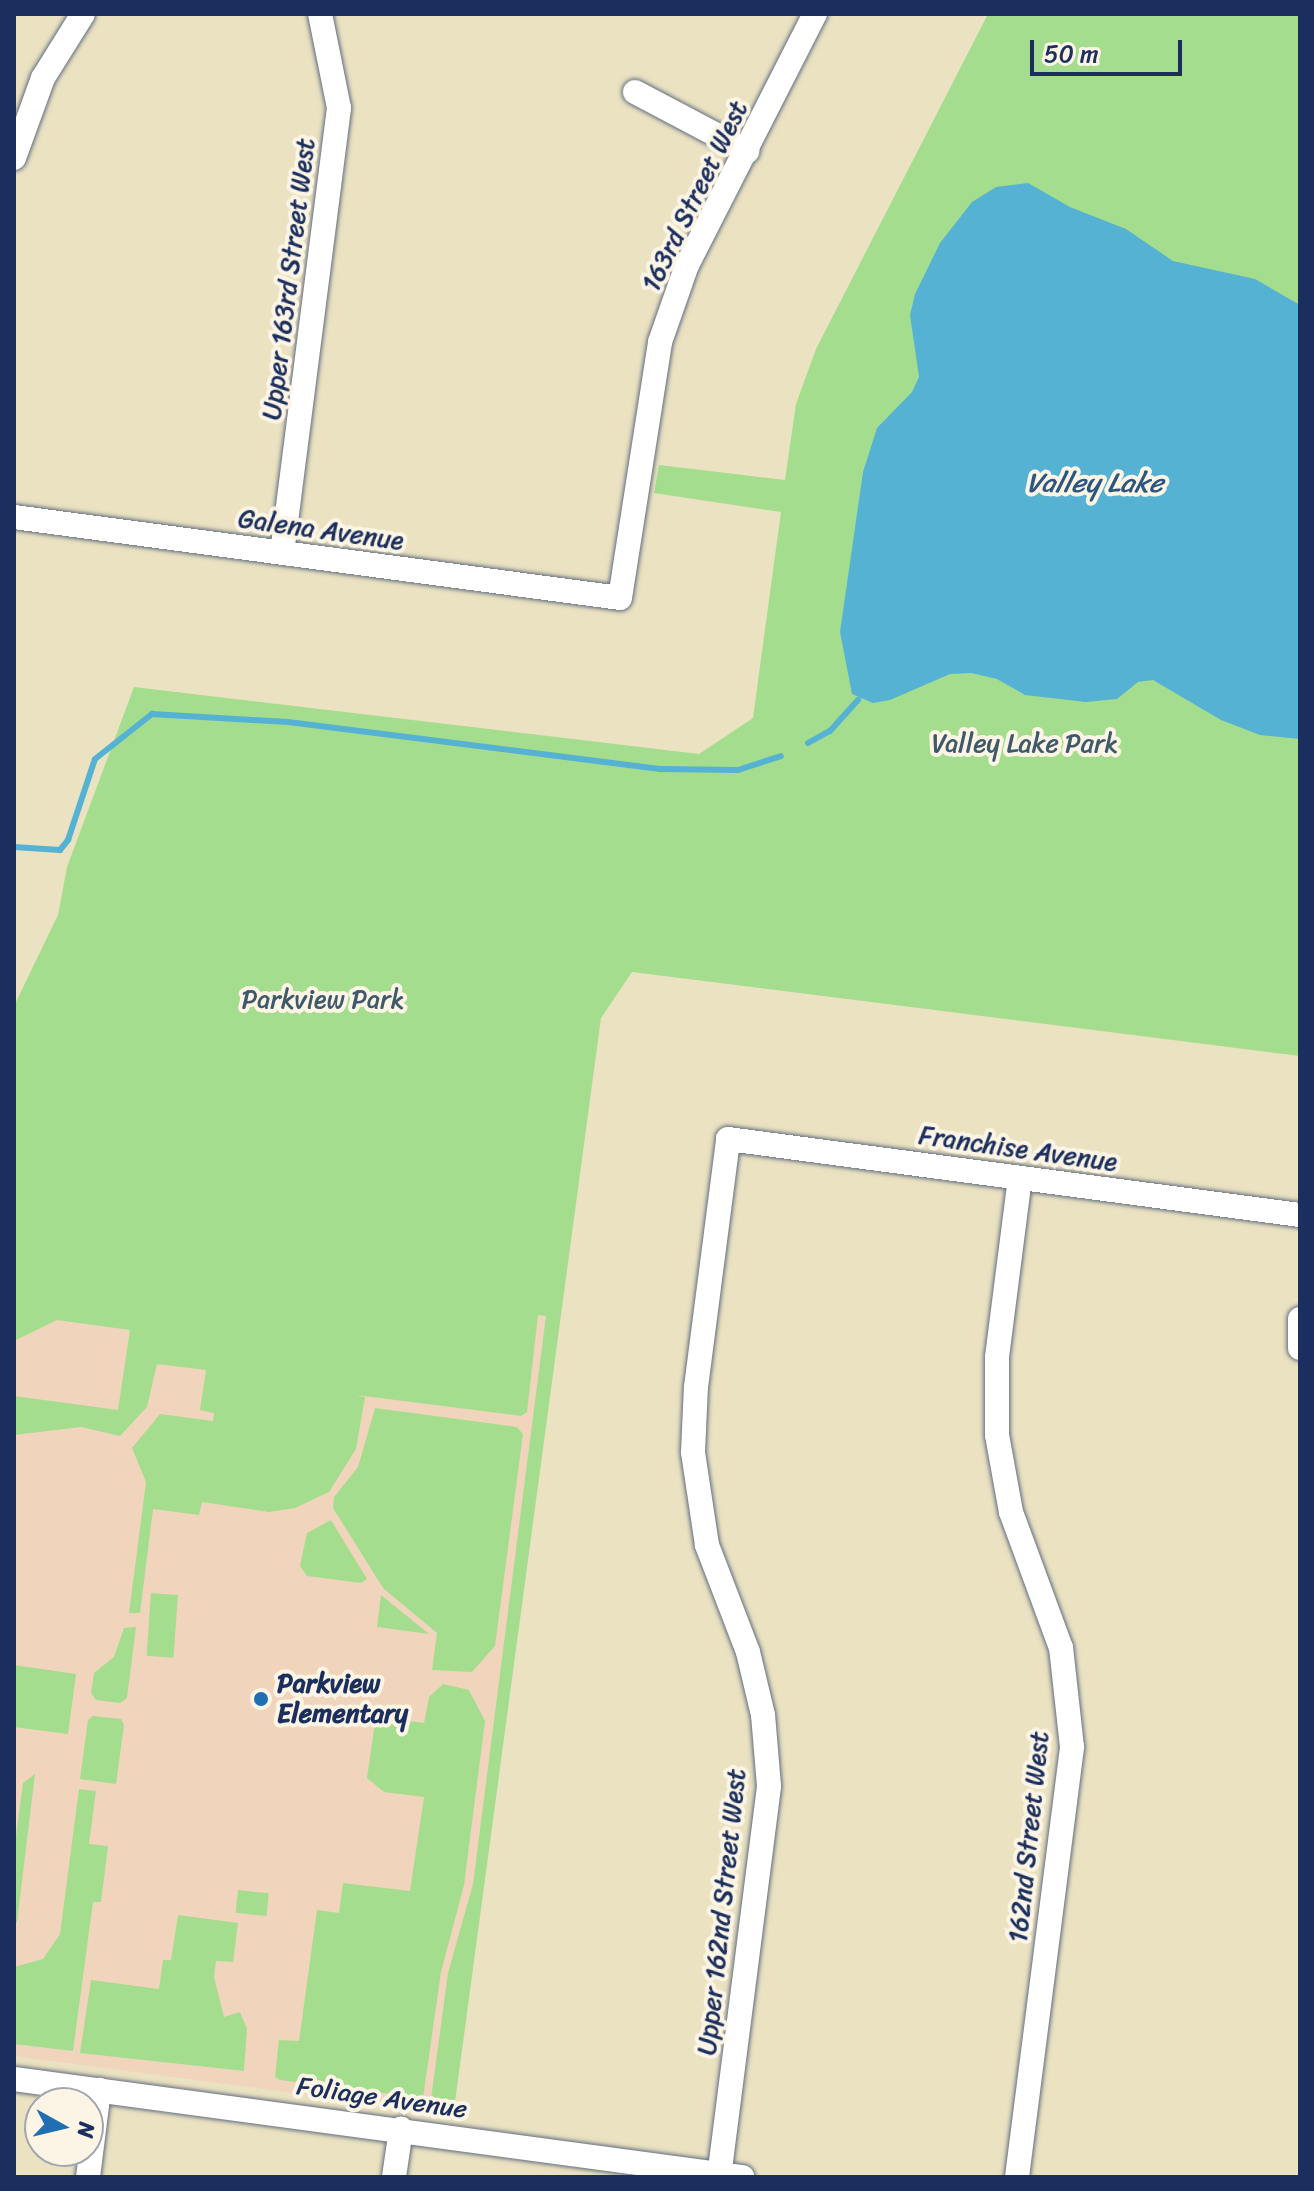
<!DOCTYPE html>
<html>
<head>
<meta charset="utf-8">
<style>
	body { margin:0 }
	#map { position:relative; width:1314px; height:2191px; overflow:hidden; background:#eae2c1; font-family:Sriracha,sans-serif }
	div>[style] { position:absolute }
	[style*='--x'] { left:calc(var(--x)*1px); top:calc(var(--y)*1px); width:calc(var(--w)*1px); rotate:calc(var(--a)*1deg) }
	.built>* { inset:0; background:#f0d5bc }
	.green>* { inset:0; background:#a5dd8e; transform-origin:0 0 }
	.water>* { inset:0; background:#55b2d3 }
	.stream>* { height:6px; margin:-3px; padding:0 3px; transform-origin:3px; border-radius:3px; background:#55b2d3 }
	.roads { filter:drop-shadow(0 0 2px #636e81) drop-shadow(0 0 2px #636e81) }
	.street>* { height:24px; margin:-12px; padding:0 12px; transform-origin:12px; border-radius:12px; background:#fff }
	.dots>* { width:22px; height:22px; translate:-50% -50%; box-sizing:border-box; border:4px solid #fcf5e5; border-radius:50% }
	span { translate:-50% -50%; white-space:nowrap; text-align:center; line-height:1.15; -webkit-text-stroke:8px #fcf5e5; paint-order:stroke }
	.street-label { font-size:26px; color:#1b2f5e }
	.park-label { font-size:26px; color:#3e5a6a }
	.poi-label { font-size:26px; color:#1b2f5e; font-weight:700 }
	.left { translate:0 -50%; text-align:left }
	.water-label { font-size:28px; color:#2c5681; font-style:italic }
	.frame { position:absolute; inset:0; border:16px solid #1b2f5e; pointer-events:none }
	.north { position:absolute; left:24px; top:2087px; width:80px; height:80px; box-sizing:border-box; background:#fcf5e5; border:2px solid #a2a6af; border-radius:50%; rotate:98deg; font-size:22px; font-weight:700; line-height:32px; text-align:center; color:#1b2f5e }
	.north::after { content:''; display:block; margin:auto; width:28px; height:36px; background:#1f6fb2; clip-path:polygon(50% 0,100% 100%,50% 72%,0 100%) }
	.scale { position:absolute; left:1030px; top:40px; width:152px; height:36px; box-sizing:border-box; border:4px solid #1b2f5e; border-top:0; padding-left:10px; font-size:24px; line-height:28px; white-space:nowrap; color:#1b2f5e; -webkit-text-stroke:6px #fcf5e5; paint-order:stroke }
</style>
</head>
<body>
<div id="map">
	<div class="built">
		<div style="clip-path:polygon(165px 1266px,557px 1317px,453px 2114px,14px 2056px,14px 1341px)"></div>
	</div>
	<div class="green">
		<div style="clip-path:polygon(988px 14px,1300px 14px,1300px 1056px,632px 972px,601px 1018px,455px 2102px,431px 2099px,448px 1973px,473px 1884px,546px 1316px,538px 1315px,527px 1412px,521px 1416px,356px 1395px,365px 1397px,356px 1449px,329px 1492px,295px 1508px,269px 1512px,202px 1502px,199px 1515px,153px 1509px,140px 1613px,129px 1613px,146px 1482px,132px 1448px,160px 1414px,213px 1421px,214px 1413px,200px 1410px,206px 1370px,157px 1364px,147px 1407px,120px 1436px,81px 1427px,14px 1435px,14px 1396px,118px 1410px,130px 1330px,57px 1320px,14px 1341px,14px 1006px,58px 915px,67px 867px,134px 687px,699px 754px,753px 718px,781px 512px,654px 493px,659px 465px,785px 480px,796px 404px,816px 349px)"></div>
		<div style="clip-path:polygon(375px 1408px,517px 1427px,523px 1434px,495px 1646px,472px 1672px,432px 1670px,437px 1633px,383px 1588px,333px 1508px,334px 1497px,358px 1467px)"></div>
		<div style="clip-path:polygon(331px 1520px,367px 1579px,361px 1583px,307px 1576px,300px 1566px,307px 1533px)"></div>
		<div style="left:151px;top:1593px;width:27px;height:63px;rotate:4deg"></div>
		<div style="clip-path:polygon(381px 1595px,429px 1634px,377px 1627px)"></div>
		<div style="clip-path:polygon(136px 1627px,127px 1698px,120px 1703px,96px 1700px,91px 1693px,94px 1673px,114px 1657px,124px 1628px)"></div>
		<div style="clip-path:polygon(14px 1665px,76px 1674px,68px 1734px,14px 1727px)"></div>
		<div style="clip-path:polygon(443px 1684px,469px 1690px,485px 1721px,464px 1885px,441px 1972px,423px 2098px,280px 2080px,275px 2077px,279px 2040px,299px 2041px,317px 1910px,339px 1913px,343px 1883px,410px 1891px,424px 1797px,384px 1792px,367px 1778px,375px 1722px,380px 1717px,424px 1723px,429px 1697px)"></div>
		<div style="clip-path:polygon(93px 1716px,121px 1719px,124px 1725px,116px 1784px,80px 1779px,88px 1720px)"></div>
		<div style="clip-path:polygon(35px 1774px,17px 1922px,14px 1928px,14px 1851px,23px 1783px)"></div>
		<div style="clip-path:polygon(79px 1789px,96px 1791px,89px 1844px,108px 1846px,101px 1902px,93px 1902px,73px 2051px,14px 2044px,14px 1967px,43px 1959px,60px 1934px)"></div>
		<div style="left:238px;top:1890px;width:31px;height:23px;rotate:6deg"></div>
		<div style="clip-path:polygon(178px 1915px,238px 1923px,233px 1962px,216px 1961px,214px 1977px,224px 2017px,240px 2012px,247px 2029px,244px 2071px,80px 2053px,91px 1980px,159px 1989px,163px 1960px,171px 1960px)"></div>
	</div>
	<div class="water">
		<div style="clip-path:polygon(1028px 183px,1070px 207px,1126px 229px,1173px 261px,1255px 279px,1300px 305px,1300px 739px,1260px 735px,1221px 720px,1153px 680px,1138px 682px,1117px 699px,1086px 702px,1025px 695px,997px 679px,971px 673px,950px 674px,890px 700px,873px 703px,852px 694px,840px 632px,863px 472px,877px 428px,912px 392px,919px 377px,910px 315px,915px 294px,940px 243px,972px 202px,996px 187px)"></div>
	</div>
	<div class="stream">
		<div style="--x:808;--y:743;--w:25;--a:-29"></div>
		<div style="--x:830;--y:731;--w:42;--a:-47.9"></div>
		<div style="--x:14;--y:847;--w:46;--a:3.7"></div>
		<div style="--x:60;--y:850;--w:13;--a:-51"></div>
		<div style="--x:68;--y:840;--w:85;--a:-71.6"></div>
		<div style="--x:95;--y:759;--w:73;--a:-38.3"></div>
		<div style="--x:152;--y:714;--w:136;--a:3.4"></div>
		<div style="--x:288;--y:722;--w:377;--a:7.2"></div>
		<div style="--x:662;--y:769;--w:76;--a:0.8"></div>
		<div style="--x:738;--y:770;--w:45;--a:-18"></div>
	</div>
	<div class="roads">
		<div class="street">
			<div style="--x:635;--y:92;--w:127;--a:27.8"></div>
			<div style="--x:14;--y:158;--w:85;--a:-70.1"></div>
			<div style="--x:43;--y:78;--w:75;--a:-58"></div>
			<div style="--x:14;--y:517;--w:611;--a:7.61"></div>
			<div style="--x:620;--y:598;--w:259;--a:-81.1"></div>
			<div style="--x:660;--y:342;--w:82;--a:-70.7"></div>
			<div style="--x:687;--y:265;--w:282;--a:-63"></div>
			<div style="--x:282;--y:553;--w:449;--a:-82.7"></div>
			<div style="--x:339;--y:108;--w:96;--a:-101.4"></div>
			<div style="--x:1300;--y:1319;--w:29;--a:90"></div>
			<div style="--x:14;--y:2079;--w:735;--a:7.67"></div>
			<div style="--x:88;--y:2177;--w:88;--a:-82.8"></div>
			<div style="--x:394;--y:2177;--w:49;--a:-81.7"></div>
			<div style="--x:719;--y:2177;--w:394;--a:-82.7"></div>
			<div style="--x:769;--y:1786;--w:71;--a:-94.8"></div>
			<div style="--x:763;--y:1715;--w:65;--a:-103.4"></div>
			<div style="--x:748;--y:1652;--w:115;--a:-111"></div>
			<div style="--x:707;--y:1545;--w:94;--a:-98.6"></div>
			<div style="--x:693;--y:1452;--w:65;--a:-87.4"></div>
			<div style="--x:696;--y:1387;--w:250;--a:-82.6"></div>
			<div style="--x:728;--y:1139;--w:577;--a:7.57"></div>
			<div style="--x:1017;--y:2177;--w:434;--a:-82.7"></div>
			<div style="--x:1072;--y:1747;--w:100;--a:-96.3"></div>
			<div style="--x:1061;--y:1648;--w:145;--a:-110.2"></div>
			<div style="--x:1011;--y:1512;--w:78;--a:-100.3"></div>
			<div style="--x:997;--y:1435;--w:78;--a:-90"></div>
			<div style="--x:997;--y:1357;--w:180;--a:-82.7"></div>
		</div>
	</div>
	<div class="dots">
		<div style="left:261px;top:1699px;background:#1f6fb2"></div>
	</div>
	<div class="street-label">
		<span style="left:695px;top:196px;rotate:-64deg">163rd Street West</span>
		<span style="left:289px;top:279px;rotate:-83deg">Upper 163rd Street West</span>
		<span style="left:321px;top:530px;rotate:8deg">Galena Avenue</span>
		<span style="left:1018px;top:1149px;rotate:8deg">Franchise Avenue</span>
		<span style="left:1029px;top:1837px;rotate:-84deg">162nd Street West</span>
		<span style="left:722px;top:1912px;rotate:-84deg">Upper 162nd Street West</span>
		<span style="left:382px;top:2098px;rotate:8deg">Foliage Avenue</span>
	</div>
	<div class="park-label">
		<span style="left:1025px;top:744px">Valley Lake Park</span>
		<span style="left:323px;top:1000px">Parkview Park</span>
	</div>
	<div class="poi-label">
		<span class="left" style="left:277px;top:1699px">Parkview<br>Elementary</span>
	</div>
	<div class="water-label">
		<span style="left:1095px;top:483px">Valley Lake</span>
	</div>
	<div class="frame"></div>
	<div class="north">N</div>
	<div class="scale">50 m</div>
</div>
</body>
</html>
